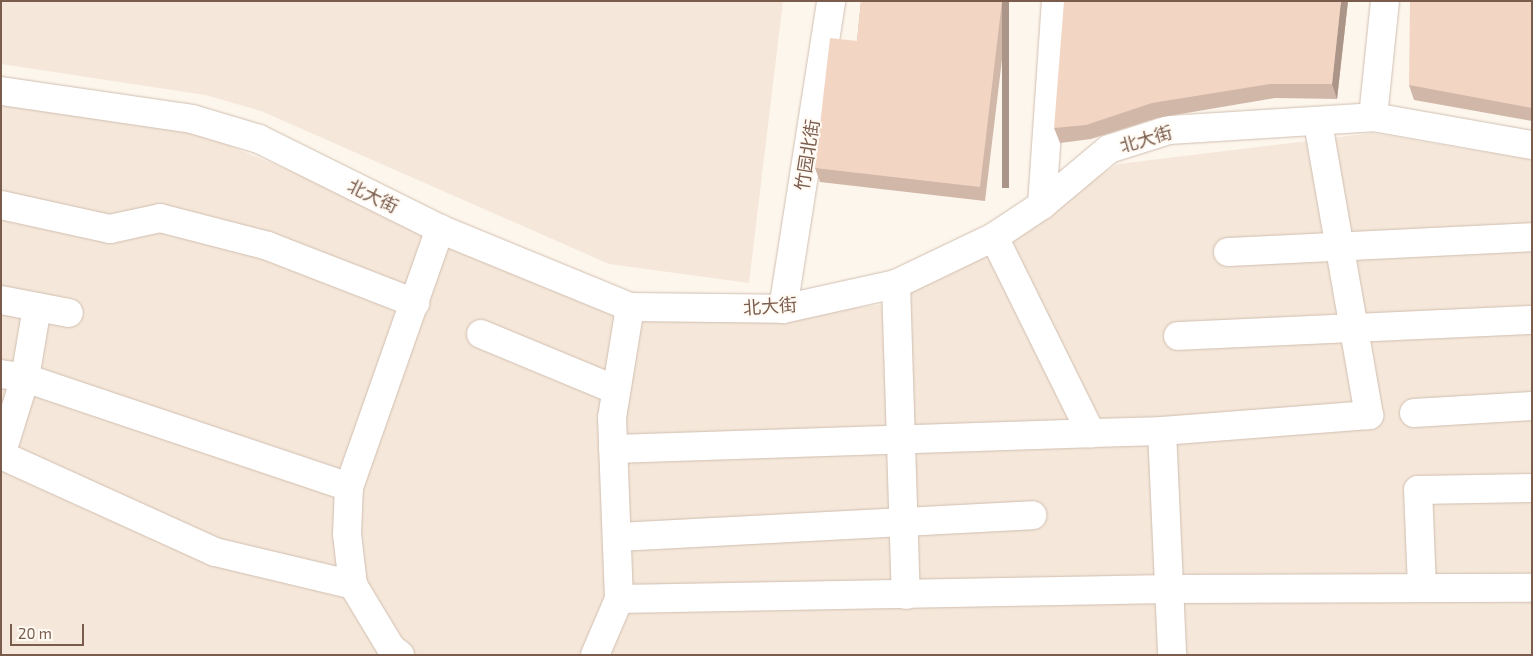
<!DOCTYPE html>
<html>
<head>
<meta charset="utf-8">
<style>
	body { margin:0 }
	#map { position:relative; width:1533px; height:656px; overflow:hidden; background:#fdf6ec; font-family:"Exo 2","Noto Sans SC",sans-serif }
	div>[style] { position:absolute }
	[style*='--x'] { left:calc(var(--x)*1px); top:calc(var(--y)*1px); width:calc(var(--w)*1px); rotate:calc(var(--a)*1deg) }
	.residential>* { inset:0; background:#f5e8da }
	.roads { filter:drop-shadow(0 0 1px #d1beb0) drop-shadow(0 0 1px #d1beb0) }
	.minor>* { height:28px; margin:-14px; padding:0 14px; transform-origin:14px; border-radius:14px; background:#fff }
	.wall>* { inset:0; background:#d1b7a8 }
	.shaded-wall>* { inset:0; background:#aa9588; transform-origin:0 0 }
	.building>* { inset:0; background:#f3d5c3 }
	span { translate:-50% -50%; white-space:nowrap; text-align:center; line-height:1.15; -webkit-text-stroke:4px #fffaf3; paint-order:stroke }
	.street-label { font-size:18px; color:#7a5c4d }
	.frame { position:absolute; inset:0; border:2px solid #7a5c4d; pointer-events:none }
	.scale { position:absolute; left:10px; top:624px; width:74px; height:22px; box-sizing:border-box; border:2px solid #7a5c4d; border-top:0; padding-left:6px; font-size:15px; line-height:18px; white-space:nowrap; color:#7a5c4d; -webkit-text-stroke:4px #fffaf3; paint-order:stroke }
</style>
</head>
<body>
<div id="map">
	<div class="residential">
		<div style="clip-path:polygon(1px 1px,783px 1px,749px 283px,609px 264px,261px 111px,205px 95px,1px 64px)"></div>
		<div style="clip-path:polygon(1px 102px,192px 130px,626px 311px,773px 319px,885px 304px,1118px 164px,1373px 133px,1532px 160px,1532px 655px,1px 655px)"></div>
	</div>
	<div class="roads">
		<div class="minor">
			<div style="--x:1;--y:91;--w:193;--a:8.3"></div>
			<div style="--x:192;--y:119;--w:70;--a:16.6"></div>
			<div style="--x:259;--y:139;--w:202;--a:26.4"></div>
			<div style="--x:440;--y:229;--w:205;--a:22.3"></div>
			<div style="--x:630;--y:307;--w:153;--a:0.7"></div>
			<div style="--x:783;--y:309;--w:116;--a:-12.5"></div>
			<div style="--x:896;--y:284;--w:109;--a:-25.6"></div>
			<div style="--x:994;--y:237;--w:58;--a:-33.7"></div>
			<div style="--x:1042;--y:205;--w:87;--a:-39.9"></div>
			<div style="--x:1109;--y:149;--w:63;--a:-17.6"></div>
			<div style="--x:1169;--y:130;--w:204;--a:-3.6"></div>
			<div style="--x:1373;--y:117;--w:161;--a:10"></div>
			<div style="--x:1373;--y:117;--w:117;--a:-84.1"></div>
			<div style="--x:1;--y:205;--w:112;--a:12.4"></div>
			<div style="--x:110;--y:229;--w:51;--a:-12.4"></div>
			<div style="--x:160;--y:218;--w:112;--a:14.5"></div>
			<div style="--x:268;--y:246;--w:158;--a:21.2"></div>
			<div style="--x:1042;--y:205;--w:204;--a:-86.1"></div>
			<div style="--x:994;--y:237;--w:219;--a:63.7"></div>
			<div style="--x:1091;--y:433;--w:71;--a:-1.6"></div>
			<div style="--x:1162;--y:431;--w:224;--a:87.4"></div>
			<div style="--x:1228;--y:252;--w:304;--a:-2.8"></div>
			<div style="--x:896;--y:284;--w:311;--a:88.2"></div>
			<div style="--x:1;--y:300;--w:69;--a:10.8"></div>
			<div style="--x:37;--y:307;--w:72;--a:99.6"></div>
			<div style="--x:25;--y:378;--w:81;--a:107.3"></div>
			<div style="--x:1;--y:455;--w:235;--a:24.4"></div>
			<div style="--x:215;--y:552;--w:142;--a:13.4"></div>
			<div style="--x:783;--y:309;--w:312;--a:-81.1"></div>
			<div style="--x:481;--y:334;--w:144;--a:22.5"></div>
			<div style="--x:1178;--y:336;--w:354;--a:-2.6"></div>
			<div style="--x:1;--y:374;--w:24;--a:9"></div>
			<div style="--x:25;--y:378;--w:342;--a:18.6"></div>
			<div style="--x:1414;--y:413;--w:118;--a:-3.4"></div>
			<div style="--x:1162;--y:431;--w:208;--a:-4.4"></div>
			<div style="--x:1369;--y:415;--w:297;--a:-99.9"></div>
			<div style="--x:613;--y:449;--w:478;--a:-1.9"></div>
			<div style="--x:618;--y:537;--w:415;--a:-3"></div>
			<div style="--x:1422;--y:588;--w:98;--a:-92.3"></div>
			<div style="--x:1418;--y:490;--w:114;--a:-1"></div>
			<div style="--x:619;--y:599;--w:550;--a:-1.04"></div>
			<div style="--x:1169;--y:589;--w:363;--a:-0.2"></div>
			<div style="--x:400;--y:655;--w:11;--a:-142"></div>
			<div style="--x:391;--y:648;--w:74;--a:-121.1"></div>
			<div style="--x:353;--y:585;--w:51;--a:-96.7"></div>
			<div style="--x:347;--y:534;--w:47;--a:-87.6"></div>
			<div style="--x:349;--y:487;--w:274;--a:-70.6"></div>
			<div style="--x:595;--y:655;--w:61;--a:-66.8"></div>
			<div style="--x:619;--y:599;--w:181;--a:-92.2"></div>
			<div style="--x:612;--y:418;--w:112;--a:-80.8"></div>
		</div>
	</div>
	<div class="wall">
		<div style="clip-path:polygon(861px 1px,1009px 1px,985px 201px,820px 182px,815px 168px,857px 41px)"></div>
		<div style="clip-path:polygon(1348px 1px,1337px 99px,1275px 98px,1157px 118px,1091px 139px,1060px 143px,1054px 128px)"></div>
		<div style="clip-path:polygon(1532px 1px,1532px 121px,1414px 100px,1409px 85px)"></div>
	</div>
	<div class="shaded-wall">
		<div style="left:1002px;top:1px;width:7px;height:187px"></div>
		<div style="clip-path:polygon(1341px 1px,1348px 1px,1337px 99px,1332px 84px)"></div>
	</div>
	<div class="building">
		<div style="clip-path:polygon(861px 1px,1002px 1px,980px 187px,815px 168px,830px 38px,857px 41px)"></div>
		<div style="clip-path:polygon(1064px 1px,1341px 1px,1332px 84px,1270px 84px,1152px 103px,1086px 125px,1054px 128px)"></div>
		<div style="clip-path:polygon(1410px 1px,1532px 1px,1532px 108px,1409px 85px)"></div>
	</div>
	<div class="street-label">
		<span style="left:1146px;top:139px;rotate:-16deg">北大街</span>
		<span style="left:807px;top:155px;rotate:-81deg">竹园北街</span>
		<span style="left:373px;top:196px;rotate:26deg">北大街</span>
		<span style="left:770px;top:306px;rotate:-4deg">北大街</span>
	</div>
	<div class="frame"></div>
	<div class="scale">20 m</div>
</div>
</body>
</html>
